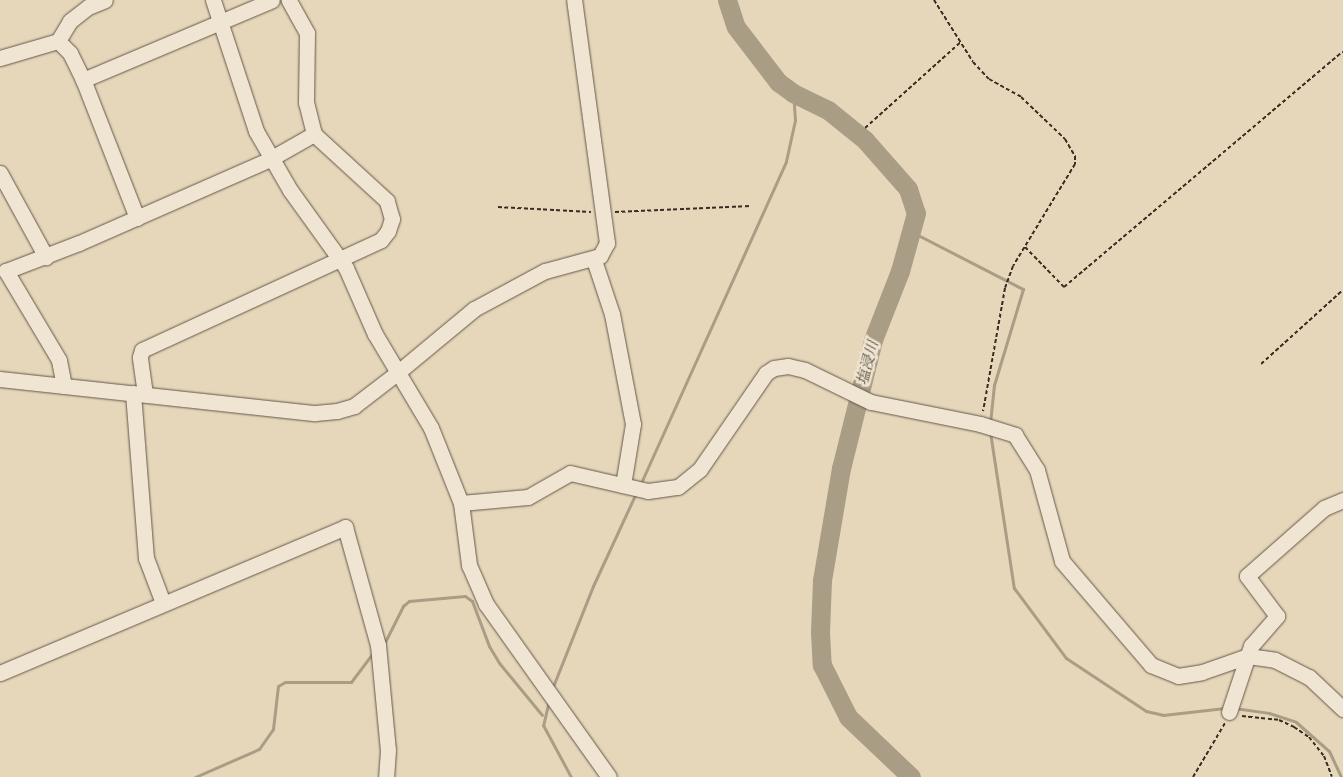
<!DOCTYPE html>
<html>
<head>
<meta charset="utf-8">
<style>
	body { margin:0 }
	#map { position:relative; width:1343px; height:777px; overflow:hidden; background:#e6d7ba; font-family:"IM FELL French Canon","Noto Serif JP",serif }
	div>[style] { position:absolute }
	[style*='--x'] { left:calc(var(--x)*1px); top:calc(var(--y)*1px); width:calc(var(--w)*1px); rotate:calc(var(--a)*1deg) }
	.stream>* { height:3px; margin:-1.5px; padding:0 1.5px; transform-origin:1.5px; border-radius:1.5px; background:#aa9d86 }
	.river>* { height:19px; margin:-9.5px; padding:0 9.5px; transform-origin:9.5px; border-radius:9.5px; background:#aa9d86 }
	.path>* { height:2px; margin-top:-1px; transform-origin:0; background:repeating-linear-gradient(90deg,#372c22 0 4px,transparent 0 6.5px) }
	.roads { filter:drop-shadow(0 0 1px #635748) drop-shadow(0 0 1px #635748) }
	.minor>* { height:15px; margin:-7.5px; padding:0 7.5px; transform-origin:7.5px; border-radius:7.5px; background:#efe5d2 }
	span { translate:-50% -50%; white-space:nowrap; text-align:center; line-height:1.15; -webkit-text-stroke:5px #efe5d2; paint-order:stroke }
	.water-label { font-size:15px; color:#54483b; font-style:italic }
</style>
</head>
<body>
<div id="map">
	<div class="stream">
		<div style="--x:912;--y:232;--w:125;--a:27.2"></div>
		<div style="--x:1023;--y:289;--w:100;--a:106.8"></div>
		<div style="--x:994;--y:385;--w:36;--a:96"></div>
		<div style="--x:990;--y:432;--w:158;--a:81.3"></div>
		<div style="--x:1014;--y:588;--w:87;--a:53.4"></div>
		<div style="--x:1066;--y:658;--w:96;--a:33.5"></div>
		<div style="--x:1146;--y:711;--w:17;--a:13"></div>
		<div style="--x:1163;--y:715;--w:62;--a:-6.4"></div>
		<div style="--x:640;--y:485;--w:355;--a:-65.7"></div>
		<div style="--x:786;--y:161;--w:42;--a:-77.6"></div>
		<div style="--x:795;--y:120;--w:27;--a:-94"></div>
		<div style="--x:383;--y:646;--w:45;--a:-63.4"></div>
		<div style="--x:403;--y:606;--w:8;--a:-40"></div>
		<div style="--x:409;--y:601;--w:56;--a:-5.1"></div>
		<div style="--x:465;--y:596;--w:9;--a:36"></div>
		<div style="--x:472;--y:601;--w:48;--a:69.3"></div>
		<div style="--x:489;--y:646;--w:21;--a:59"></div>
		<div style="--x:500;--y:664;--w:66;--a:50.5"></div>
		<div style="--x:552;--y:689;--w:111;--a:-68.3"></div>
		<div style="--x:593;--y:586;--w:102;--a:-65.2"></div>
		<div style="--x:549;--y:700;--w:26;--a:103"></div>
		<div style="--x:543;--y:725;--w:59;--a:61.7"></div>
		<div style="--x:1234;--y:708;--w:35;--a:8"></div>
		<div style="--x:1269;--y:713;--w:28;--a:18"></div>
		<div style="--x:1296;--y:722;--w:44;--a:41.3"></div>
		<div style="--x:1329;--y:751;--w:29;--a:65"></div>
		<div style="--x:195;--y:777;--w:70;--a:-23.6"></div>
		<div style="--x:259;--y:749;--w:24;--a:-55"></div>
		<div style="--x:273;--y:729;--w:43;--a:-83.4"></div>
		<div style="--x:278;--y:686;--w:8;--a:-30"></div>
		<div style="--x:285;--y:682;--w:66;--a:0"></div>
		<div style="--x:351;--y:682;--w:38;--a:-53"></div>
	</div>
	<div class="river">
		<div style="--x:727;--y:0;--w:28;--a:72"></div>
		<div style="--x:736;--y:27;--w:69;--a:52.6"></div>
		<div style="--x:778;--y:82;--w:19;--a:36"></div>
		<div style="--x:793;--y:93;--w:39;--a:26"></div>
		<div style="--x:828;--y:110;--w:48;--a:39"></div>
		<div style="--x:865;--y:140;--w:65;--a:48.7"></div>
		<div style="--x:908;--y:189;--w:25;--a:72"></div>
		<div style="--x:916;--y:213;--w:60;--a:105.4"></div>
		<div style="--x:900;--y:271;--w:74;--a:111.4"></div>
		<div style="--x:873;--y:340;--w:132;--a:104"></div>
		<div style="--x:841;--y:468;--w:114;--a:99.6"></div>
		<div style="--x:822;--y:580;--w:52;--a:92.2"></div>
		<div style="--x:820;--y:632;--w:33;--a:87"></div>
		<div style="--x:822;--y:665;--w:58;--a:63.4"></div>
		<div style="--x:848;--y:717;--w:87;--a:43.6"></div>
	</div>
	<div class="path">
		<div style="--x:934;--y:0;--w:73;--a:57.8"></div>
		<div style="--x:973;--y:62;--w:23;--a:47"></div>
		<div style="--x:989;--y:79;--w:37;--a:29"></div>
		<div style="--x:1021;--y:97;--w:61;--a:43.7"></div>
		<div style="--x:1065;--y:139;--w:20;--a:60"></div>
		<div style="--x:1075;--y:156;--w:8;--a:90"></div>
		<div style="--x:1075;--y:164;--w:119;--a:121.3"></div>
		<div style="--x:1013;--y:266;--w:23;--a:110"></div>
		<div style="--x:1005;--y:288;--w:125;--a:100.1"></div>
		<div style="--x:865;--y:128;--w:129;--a:-41.9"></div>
		<div style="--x:498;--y:207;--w:93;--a:3.1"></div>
		<div style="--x:615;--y:212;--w:136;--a:-2.5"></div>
		<div style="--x:1025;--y:247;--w:56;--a:45.7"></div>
		<div style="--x:1064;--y:287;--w:365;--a:-40.2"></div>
		<div style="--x:1261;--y:364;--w:110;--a:-42.1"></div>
		<div style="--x:1242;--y:716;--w:37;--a:6"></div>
		<div style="--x:1279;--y:720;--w:17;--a:25"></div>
		<div style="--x:1294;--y:727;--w:18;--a:34"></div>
		<div style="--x:1309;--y:737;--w:24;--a:52"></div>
		<div style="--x:1324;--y:756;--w:22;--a:69"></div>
		<div style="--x:1193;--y:777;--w:63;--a:-59.3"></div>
	</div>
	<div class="roads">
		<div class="minor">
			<div style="--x:213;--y:0;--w:138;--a:71.8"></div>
			<div style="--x:256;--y:131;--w:68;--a:60"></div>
			<div style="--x:290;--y:190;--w:96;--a:54.3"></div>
			<div style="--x:346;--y:268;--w:72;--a:66.3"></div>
			<div style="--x:375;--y:334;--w:109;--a:59.2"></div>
			<div style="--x:431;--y:428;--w:81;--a:68.2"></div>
			<div style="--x:461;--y:503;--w:63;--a:82.6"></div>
			<div style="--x:469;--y:565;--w:43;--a:66.4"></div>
			<div style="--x:486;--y:604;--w:212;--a:54.6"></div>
			<div style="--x:58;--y:41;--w:17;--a:45"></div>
			<div style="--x:70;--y:53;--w:32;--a:64"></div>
			<div style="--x:84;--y:82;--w:146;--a:68.7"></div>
			<div style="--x:0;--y:58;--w:60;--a:-16.3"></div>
			<div style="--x:58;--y:41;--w:23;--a:-59"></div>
			<div style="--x:70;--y:21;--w:23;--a:-38"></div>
			<div style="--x:88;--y:7;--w:18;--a:-22"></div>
			<div style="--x:83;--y:80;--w:205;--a:-22.9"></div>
			<div style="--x:0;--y:173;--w:96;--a:61.3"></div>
			<div style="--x:594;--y:260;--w:57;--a:71.6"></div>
			<div style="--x:612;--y:314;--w:112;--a:79.2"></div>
			<div style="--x:633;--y:424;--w:62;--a:99.3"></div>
			<div style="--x:0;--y:379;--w:317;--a:6.2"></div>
			<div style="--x:315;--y:413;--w:22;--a:-5"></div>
			<div style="--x:337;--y:411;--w:18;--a:-16"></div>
			<div style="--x:354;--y:406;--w:54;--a:-37.5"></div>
			<div style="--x:397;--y:373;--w:100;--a:-39.7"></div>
			<div style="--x:474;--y:309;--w:81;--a:-28.2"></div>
			<div style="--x:545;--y:271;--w:57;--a:-15.3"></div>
			<div style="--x:600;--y:256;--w:15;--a:-62"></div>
			<div style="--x:607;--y:243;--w:245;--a:-97.7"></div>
			<div style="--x:64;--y:386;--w:26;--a:-101"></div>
			<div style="--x:59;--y:360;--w:104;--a:-120.8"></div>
			<div style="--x:6;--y:271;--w:78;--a:-21"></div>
			<div style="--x:79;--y:243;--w:209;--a:-23.7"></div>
			<div style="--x:270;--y:159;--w:51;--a:-29.6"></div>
			<div style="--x:314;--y:134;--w:32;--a:-104"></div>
			<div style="--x:306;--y:103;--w:70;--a:-89.2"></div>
			<div style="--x:307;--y:33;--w:38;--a:-119"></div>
			<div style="--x:133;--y:393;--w:166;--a:85.5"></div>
			<div style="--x:146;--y:558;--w:48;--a:69.3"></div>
			<div style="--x:145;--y:394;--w:37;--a:-98"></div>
			<div style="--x:140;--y:357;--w:7;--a:-74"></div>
			<div style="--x:142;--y:350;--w:263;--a:-24.7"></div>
			<div style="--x:381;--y:240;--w:11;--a:-52"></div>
			<div style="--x:388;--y:231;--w:13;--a:-72"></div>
			<div style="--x:392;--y:219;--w:19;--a:-106"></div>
			<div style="--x:387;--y:201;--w:99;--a:-137.5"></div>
			<div style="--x:461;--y:503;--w:67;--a:-5.1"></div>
			<div style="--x:528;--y:497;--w:48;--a:-29.7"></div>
			<div style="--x:570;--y:473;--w:80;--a:13"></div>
			<div style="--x:648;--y:491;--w:30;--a:-8"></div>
			<div style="--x:678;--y:487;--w:28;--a:-39"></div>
			<div style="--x:700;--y:469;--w:116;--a:-55.5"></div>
			<div style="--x:766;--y:373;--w:9;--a:-32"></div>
			<div style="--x:774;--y:368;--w:14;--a:-8"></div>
			<div style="--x:788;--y:366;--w:17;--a:13"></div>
			<div style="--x:805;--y:370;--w:73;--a:25.9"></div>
			<div style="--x:871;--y:402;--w:111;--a:11.4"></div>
			<div style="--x:980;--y:424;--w:37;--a:17"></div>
			<div style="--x:1015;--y:435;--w:41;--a:57.8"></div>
			<div style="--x:1037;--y:470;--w:94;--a:74.6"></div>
			<div style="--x:1062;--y:561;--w:137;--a:49.4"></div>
			<div style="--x:1151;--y:665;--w:29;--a:22"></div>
			<div style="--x:1178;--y:676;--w:24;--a:-9"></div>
			<div style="--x:1202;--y:672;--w:49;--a:-19.2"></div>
			<div style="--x:1248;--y:656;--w:27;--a:8"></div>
			<div style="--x:1275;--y:660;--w:38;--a:27"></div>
			<div style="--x:1309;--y:677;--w:47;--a:43.3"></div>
			<div style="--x:0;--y:673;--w:375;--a:-22.9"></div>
			<div style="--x:345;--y:527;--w:123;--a:74.4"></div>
			<div style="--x:378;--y:645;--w:105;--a:84.6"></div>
			<div style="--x:388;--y:750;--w:27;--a:94"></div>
			<div style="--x:1229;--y:712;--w:70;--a:-71.6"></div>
			<div style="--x:1251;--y:646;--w:40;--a:-49"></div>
			<div style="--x:1277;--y:616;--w:50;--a:-126.9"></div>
			<div style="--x:1247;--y:576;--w:103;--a:-41.4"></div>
			<div style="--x:1324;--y:508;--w:21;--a:-23"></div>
		</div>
	</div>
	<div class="water-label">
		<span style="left:868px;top:363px;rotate:-75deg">塩浸川</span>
	</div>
</div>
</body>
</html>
